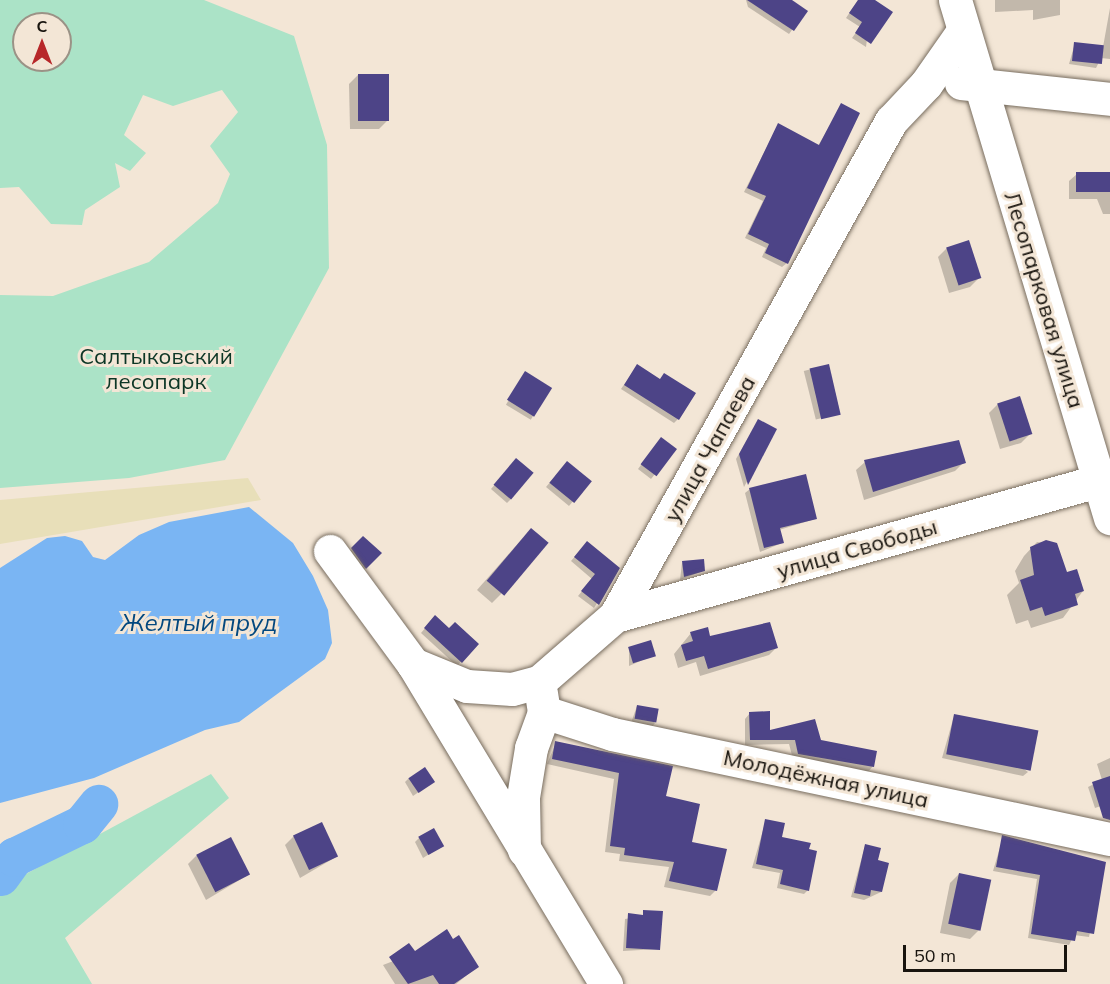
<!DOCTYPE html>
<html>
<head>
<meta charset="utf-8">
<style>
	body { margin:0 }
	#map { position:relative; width:1110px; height:984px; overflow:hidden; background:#f3e6d6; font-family:Mulish,sans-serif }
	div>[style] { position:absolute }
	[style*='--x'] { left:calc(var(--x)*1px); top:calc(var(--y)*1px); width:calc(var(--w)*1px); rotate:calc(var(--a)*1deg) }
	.green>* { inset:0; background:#abe3c7 }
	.sand>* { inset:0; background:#e8dfb9 }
	.water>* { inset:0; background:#7ab5f3 }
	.shadow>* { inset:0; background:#0003; transform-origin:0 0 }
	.river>* { height:39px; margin:-19.5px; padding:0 19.5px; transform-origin:19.5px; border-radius:19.5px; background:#7ab5f3 }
	.building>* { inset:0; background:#4d4487; transform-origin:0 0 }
	.roads { filter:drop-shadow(0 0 2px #786d5f) drop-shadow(0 0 2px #786d5f) }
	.minor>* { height:33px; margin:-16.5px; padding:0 16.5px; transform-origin:16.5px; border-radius:16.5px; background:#fff }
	span { translate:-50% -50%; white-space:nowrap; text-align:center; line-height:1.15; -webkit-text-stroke:6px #f3e6d6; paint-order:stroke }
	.street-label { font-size:22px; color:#18140e }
	.park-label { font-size:22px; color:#0c3625 }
	.water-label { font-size:24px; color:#03487f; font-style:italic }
	.north { position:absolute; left:12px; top:12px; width:60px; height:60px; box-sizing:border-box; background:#f3e6d6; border:2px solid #9b9286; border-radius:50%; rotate:0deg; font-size:16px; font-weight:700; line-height:24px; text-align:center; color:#18140e }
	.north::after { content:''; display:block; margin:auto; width:21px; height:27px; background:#b72729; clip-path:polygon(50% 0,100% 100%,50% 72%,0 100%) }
	.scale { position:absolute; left:903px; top:945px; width:164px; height:27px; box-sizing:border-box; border:3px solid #18140e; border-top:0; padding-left:8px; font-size:18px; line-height:21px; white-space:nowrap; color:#18140e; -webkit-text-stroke:4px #f3e6d6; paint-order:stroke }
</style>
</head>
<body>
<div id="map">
	<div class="green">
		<div style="clip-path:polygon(evenodd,0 0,204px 0,294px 36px,327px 145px,329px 268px,225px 460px,129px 478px,0 488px,0 295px,53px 296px,149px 262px,218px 203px,230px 174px,210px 146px,238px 112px,222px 90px,173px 106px,143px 95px,124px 135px,146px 153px,130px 171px,115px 163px,120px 187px,85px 210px,82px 225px,51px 224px,19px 187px,0 188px,0 0,24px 24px,60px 24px,60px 60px,24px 60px,24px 24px)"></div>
		<div style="clip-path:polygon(211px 774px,229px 798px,65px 938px,92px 984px,0 984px,0 888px)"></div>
	</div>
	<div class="sand">
		<div style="clip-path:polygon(248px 478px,261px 500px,0 544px,0 500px)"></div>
	</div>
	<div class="water">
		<div style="clip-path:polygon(249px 507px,293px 543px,313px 576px,328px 610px,332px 643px,325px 659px,239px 722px,205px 730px,94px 778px,0 803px,0 568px,47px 538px,65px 536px,82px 541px,93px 557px,105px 560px,139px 535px,169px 522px)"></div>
	</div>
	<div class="shadow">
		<div style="clip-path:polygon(746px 0,789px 0,806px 11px,789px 34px,748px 7px)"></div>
		<div style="clip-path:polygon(858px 0,872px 0,866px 47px,852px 38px,860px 27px,846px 18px)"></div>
		<div style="clip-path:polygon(995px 0,1060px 0,1060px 15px,1033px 20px,1033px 10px,995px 12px)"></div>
		<div style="clip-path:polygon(1110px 8px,1110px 59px,1101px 58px,1096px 68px,1069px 64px,1075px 43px,1103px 47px)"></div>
		<div style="clip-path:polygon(358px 75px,388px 120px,379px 129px,350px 129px,349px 84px)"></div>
		<div style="clip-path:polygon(842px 105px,787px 263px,782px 267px,762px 257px,766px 248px,745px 238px,763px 201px,744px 192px,778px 125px,818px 146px)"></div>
		<div style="clip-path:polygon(1110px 173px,1110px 214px,1103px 214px,1097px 199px,1069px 199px,1069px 181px,1077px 174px)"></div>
		<div style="clip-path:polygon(947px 248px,979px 278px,970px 287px,949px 293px,938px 257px)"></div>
		<div style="left:828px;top:365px;width:50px;height:25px;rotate:76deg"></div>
		<div style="clip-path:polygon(637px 366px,678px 419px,674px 423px,621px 389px)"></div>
		<div style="left:525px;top:373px;width:29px;height:37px;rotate:31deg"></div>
		<div style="clip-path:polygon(998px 404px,1030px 434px,1021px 443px,1000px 449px,989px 413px)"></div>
		<div style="clip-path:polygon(758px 421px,775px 430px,744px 487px,736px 459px)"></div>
		<div style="clip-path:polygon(657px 443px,675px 449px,651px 479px,638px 469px)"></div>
		<div style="clip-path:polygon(898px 453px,899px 458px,964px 462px,955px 471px,864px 500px,856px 470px,865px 462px)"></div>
		<div style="clip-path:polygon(512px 464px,511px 499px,507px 503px,491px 489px)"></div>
		<div style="clip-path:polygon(563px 467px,590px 481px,569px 506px,546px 487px)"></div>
		<div style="clip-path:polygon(750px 489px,815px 519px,779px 530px,782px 543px,760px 552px,745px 493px)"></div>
		<div style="clip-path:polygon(363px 538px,379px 553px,362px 572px,348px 553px)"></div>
		<div style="clip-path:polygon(522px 539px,501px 594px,492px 603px,477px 590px)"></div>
		<div style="clip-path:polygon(1037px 542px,1056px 544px,1066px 574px,1083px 591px,1063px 618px,1031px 628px,1028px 620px,1016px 624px,1007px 595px,1019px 583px,1015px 571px,1024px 556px)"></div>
		<div style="clip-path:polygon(583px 547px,618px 569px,594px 608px,578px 596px,592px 579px,571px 561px)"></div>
		<div style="clip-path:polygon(682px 563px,703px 571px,680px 580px)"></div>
		<div style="clip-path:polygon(431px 621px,477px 644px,457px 666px,421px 633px)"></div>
		<div style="clip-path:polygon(691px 633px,709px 638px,776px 648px,769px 655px,700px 676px,696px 662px,678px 668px,674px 654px)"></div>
		<div style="clip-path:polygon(629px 648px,654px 655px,629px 666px)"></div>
		<div style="clip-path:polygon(637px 706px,655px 723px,651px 728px,631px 723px)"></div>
		<div style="clip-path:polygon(750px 713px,769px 732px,819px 741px,873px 766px,868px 772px,793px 759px,789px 744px,745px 745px,745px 719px)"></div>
		<div style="clip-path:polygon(954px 716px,1028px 772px,1023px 776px,942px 758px)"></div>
		<div style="clip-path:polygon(556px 743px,671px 768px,664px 798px,716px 890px,710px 896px,664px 887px,669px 867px,619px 861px,620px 854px,605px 852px,614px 779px,547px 764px)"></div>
		<div style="clip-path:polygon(1110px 758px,1110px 803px,1095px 808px,1088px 787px,1102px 780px,1097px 764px)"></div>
		<div style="clip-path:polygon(409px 778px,433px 782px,413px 796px,405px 782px)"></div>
		<div style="clip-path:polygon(766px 820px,808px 890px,804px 894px,777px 888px,780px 873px,752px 868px)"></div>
		<div style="clip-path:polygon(294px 836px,336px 857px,300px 878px,285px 845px)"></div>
		<div style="clip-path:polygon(1003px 837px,1104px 863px,1089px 937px,1074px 935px,1069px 945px,1028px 938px,1037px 879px,993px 871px)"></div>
		<div style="clip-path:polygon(419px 838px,442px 846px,423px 858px,415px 842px)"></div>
		<div style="clip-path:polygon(865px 846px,876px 862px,881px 892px,864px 900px,851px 897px)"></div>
		<div style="clip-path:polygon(197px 855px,248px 875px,206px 900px,188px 864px)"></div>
		<div style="clip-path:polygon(959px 874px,979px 930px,970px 939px,940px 933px,950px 883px)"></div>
		<div style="clip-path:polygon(661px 913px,659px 949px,623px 951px,625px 919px)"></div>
		<div style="clip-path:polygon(414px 953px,477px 967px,456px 984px,395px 984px,383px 965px)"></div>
	</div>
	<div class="river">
		<div style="--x:0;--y:876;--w:24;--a:-54"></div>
		<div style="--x:14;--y:857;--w:76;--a:-25.9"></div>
		<div style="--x:82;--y:824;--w:26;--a:-51"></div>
	</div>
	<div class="building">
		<div style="clip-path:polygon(747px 0,792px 0,808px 11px,794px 31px)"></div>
		<div style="clip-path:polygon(858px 0,875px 0,893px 12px,871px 44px,855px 33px,862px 22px,849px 13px)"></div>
		<div style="left:1074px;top:42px;width:30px;height:19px;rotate:6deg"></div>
		<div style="left:358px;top:74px;width:31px;height:47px"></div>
		<div style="clip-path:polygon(841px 103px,860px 113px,788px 264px,765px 253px,769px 244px,748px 234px,766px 196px,747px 188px,778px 123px,819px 145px)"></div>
		<div style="left:1076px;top:172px;width:34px;height:20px"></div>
		<div style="left:969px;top:240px;width:40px;height:24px;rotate:72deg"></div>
		<div style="clip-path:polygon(637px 364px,660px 379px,664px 373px,696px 393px,679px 420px,624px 385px)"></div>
		<div style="left:829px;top:364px;width:52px;height:20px;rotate:77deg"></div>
		<div style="left:525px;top:371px;width:32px;height:34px;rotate:32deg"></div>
		<div style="left:1020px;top:396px;width:40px;height:24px;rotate:72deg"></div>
		<div style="clip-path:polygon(758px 419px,777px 429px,748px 485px,739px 454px)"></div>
		<div style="left:661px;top:437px;width:20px;height:34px;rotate:37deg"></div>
		<div style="clip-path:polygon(959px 440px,966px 463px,873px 492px,864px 460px)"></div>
		<div style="left:516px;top:458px;width:23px;height:35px;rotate:40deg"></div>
		<div style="left:567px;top:461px;width:32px;height:28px;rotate:39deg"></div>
		<div style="clip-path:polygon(806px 474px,817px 519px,780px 528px,784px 543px,764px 548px,749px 488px)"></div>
		<div style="left:531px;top:528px;width:23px;height:69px;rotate:40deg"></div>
		<div style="clip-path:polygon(363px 536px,382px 553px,366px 569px,351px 548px)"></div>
		<div style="clip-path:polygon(1046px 540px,1057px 543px,1067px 572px,1077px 569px,1084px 591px,1075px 594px,1078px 605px,1045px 616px,1042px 607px,1030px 611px,1020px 580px,1034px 575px,1030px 547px)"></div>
		<div style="clip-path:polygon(587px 541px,620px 568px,599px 605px,581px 591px,595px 574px,574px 557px)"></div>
		<div style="clip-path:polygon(704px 559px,705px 571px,684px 577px,682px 561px)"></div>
		<div style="clip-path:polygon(435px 615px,449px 628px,455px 622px,479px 644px,462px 663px,424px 628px)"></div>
		<div style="clip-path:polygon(770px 622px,778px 648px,708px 669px,704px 656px,686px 661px,681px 645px,693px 641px,690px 632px,708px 627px,710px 636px)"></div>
		<div style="left:651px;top:640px;width:17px;height:24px;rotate:73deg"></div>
		<div style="left:637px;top:705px;width:22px;height:14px;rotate:10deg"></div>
		<div style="clip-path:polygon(770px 711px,770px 730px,815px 719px,821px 740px,877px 751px,874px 767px,798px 754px,795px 740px,750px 740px,749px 712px)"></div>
		<div style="left:954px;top:714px;width:86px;height:41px;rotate:11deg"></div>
		<div style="clip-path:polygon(555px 741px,673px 766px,666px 796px,700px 804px,692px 842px,727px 849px,717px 891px,669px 881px,674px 862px,624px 855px,625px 848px,610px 846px,619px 773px,552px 759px)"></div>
		<div style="left:425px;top:767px;width:18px;height:20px;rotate:56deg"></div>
		<div style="clip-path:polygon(1110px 776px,1110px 820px,1103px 818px,1092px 782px)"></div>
		<div style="clip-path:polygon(765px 819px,785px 823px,782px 837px,811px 843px,809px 849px,817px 851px,809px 891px,780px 884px,783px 870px,756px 864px)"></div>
		<div style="left:322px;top:822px;width:38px;height:32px;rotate:65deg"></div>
		<div style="left:434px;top:828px;width:21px;height:18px;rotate:61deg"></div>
		<div style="clip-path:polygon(1002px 835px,1106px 862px,1094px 934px,1077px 931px,1075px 941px,1031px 934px,1040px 875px,996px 867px)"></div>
		<div style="left:231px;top:837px;width:42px;height:39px;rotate:63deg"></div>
		<div style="clip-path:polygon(865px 844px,881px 848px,878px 860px,889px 863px,882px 892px,871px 890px,870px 896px,854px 893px)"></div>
		<div style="left:959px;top:873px;width:33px;height:52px;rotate:12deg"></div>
		<div style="clip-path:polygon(643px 910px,663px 911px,660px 950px,626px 948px,628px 913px,643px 915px)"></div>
		<div style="clip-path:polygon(447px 929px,453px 939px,459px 935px,479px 967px,454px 984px,439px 984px,433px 975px,408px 984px,389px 957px,409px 943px,415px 951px)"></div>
	</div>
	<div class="roads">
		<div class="minor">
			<div style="--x:955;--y:0;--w:541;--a:73.34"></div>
			<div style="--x:961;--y:83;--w:150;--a:6.1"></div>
			<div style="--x:330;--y:551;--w:140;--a:53.7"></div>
			<div style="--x:413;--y:664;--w:374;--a:58.9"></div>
			<div style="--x:615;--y:616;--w:502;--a:-15.62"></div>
			<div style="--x:413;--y:664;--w:58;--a:22.2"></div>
			<div style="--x:467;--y:686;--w:45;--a:3.8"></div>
			<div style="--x:512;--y:689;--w:28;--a:-15"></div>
			<div style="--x:539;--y:682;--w:101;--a:-41"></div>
			<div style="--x:615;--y:616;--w:567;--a:-60.86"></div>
			<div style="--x:891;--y:121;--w:51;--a:-46.6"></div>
			<div style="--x:926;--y:84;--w:65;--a:-55.1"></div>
			<div style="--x:544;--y:712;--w:71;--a:17.9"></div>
			<div style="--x:612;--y:734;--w:509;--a:11.91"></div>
			<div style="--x:524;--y:850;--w:53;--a:-91.1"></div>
			<div style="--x:523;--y:797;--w:50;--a:-80.7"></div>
			<div style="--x:531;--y:748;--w:38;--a:-70"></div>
			<div style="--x:544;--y:712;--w:20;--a:-99"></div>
		</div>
	</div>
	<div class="street-label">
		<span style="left:1044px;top:300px;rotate:73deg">Лесопарковая улица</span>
		<span style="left:710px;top:449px;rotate:-61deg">улица Чапаева</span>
		<span style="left:857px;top:549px;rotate:-16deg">улица Свободы</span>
		<span style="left:826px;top:779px;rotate:12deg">Молодёжная улица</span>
	</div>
	<div class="park-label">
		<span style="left:156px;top:369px">Салтыковский<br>лесопарк</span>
	</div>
	<div class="water-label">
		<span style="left:199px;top:623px">Желтый пруд</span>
	</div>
	<div class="north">С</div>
	<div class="scale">50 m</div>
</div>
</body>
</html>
